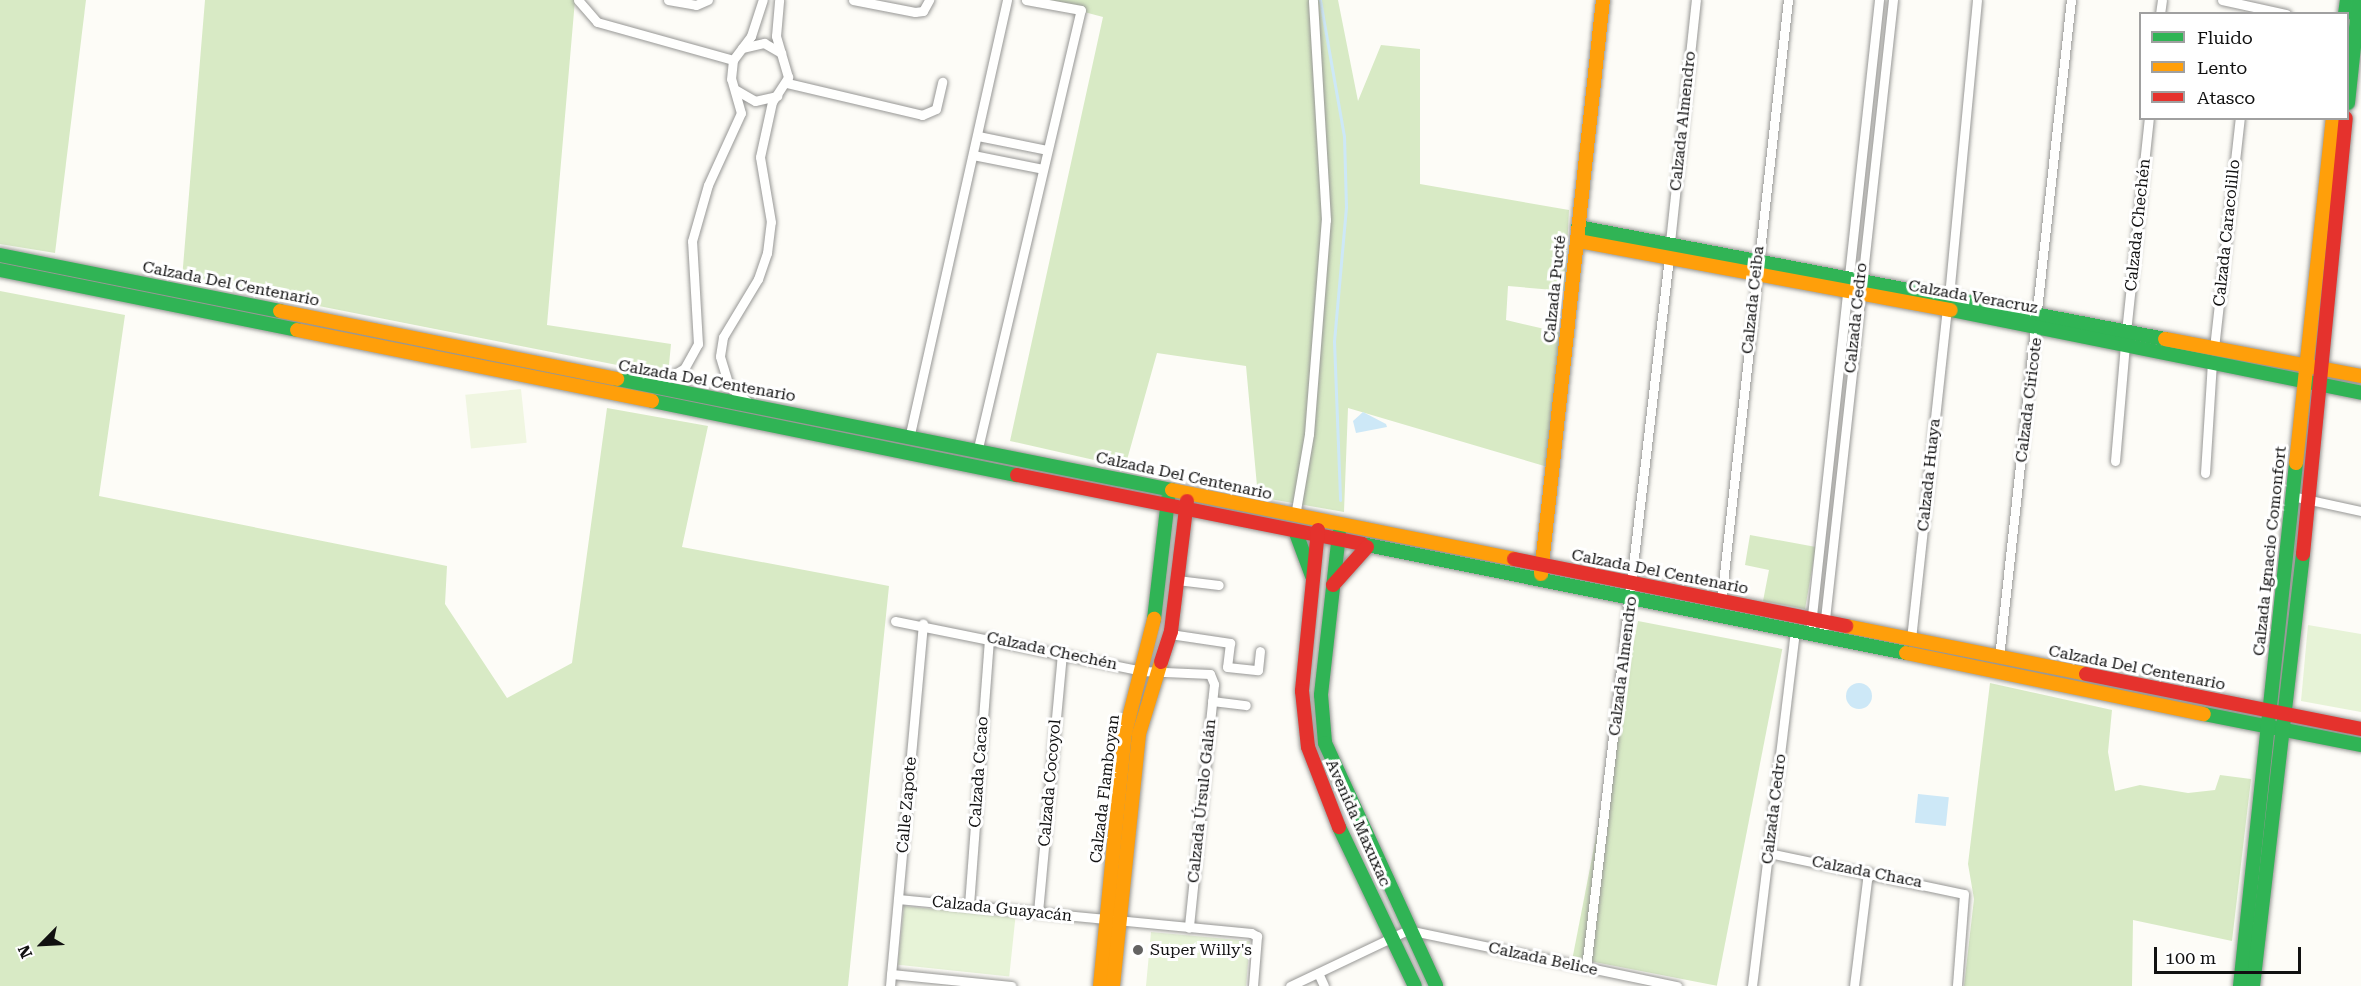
<!DOCTYPE html>
<html>
<head>
<meta charset="utf-8">
<style>
	body { margin:0 }
	#map { position:relative; width:2361px; height:986px; overflow:hidden; background:#fdfcf7; font-family:"Roboto Serif",serif }
	div>[style] { position:absolute }
	[style*='--x'] { left:calc(var(--x)*1px); top:calc(var(--y)*1px); width:calc(var(--w)*1px); rotate:calc(var(--a)*1deg) }
	.green>* { inset:0; background:#e7f3d7; transform-origin:0 0 }
	.forest>* { inset:0; background:#d8eac5; transform-origin:0 0 }
	.pitch>* { inset:0; background:#f0f6e1; transform-origin:0 0 }
	.water>* { inset:0; background:#cde8f7; transform-origin:0 0 }
	.round { border-radius:50% }
	.stream>* { height:3px; margin:-1.5px; padding:0 1.5px; transform-origin:1.5px; border-radius:1.5px; background:#cde8f7 }
	.roads { filter:drop-shadow(0 0 2px #979795) drop-shadow(0 0 2px #979795) }
	.street>* { height:9px; margin:-4.5px; padding:0 4.5px; transform-origin:4.5px; border-radius:4.5px; background:#fffffe }
	.fast>* { height:14px; margin:-7px; padding:0 7px; transform-origin:7px; border-radius:7px; background:#30b455 }
	.slow>* { height:14px; margin:-7px; padding:0 7px; transform-origin:7px; border-radius:7px; background:#ff9f0a }
	.jam>* { height:14px; margin:-7px; padding:0 7px; transform-origin:7px; border-radius:7px; background:#e5322d }
	.dots>* { width:16px; height:16px; translate:-50% -50%; box-sizing:border-box; border:3px solid #fff; border-radius:50% }
	span { translate:-50% -50%; white-space:nowrap; text-align:center; line-height:1.15; -webkit-text-stroke:6px #fff; paint-order:stroke }
	.street-label { font-size:16px; color:#111 }
	.poi-label { font-size:16px; color:#111 }
	.left { translate:0 -50%; text-align:left }
	.legend { position:absolute; left:2139px; top:12px; width:210px; height:108px; box-sizing:border-box; background:#fff; border:2px solid #a0a0a0; margin:0; padding:8px 10px; list-style:none; font-size:18px; color:#111 }
	.legend li { display:flex; align-items:center; gap:12px; height:30px }
	.legend b { width:30px; border:2px solid #a0a0a0 }
	.north { position:absolute; left:12px; top:914px; width:60px; height:60px; -webkit-text-stroke:4px #fff; paint-order:stroke; rotate:246deg; font-size:16px; font-weight:700; line-height:24px; text-align:center; color:#111 }
	.north::after { content:''; display:block; margin:auto; width:21px; height:27px; background:#111; clip-path:polygon(50% 0,100% 100%,50% 72%,0 100%) }
	.scale { position:absolute; left:2154px; top:947px; width:147px; height:27px; box-sizing:border-box; border:3px solid #111; border-top:0; padding-left:8px; font-size:18px; line-height:21px; white-space:nowrap; color:#111; -webkit-text-stroke:4px #fff; paint-order:stroke }
</style>
</head>
<body>
<div id="map">
	<div class="green">
		<div style="clip-path:polygon(2308px 625px,2361px 634px,2361px 712px,2301px 701px)"></div>
		<div style="left:904px;top:906px;width:112px;height:59px;rotate:6deg"></div>
		<div style="clip-path:polygon(1151px 932px,1250px 941px,1246px 986px,1146px 986px)"></div>
	</div>
	<div class="forest">
		<div style="clip-path:polygon(0 0,86px 0,55px 253px,0 244px)"></div>
		<div style="clip-path:polygon(205px 0,575px 0,547px 325px,671px 344px,668px 375px,182px 279px)"></div>
		<div style="clip-path:polygon(1039px 0,1338px 0,1358px 101px,1381px 45px,1420px 49px,1420px 184px,1569px 210px,1565px 291px,1508px 286px,1506px 320px,1562px 333px,1551px 468px,1348px 408px,1344px 512px,1258px 497px,1246px 366px,1157px 353px,1125px 467px,1010px 441px,1103px 17px)"></div>
		<div style="clip-path:polygon(0 291px,125px 315px,99px 496px,447px 566px,445px 604px,507px 698px,572px 663px,607px 408px,708px 426px,682px 547px,889px 586px,848px 986px,0 986px)"></div>
		<div style="clip-path:polygon(1750px 535px,1816px 547px,1805px 609px,1763px 601px,1769px 570px,1745px 565px)"></div>
		<div style="left:1638px;top:621px;width:147px;height:343px;rotate:11deg"></div>
		<div style="clip-path:polygon(1990px 683px,2112px 710px,2108px 752px,2115px 791px,2140px 785px,2188px 793px,2215px 790px,2220px 775px,2251px 779px,2232px 941px,2133px 920px,2132px 986px,1964px 986px,1974px 899px,1968px 864px)"></div>
	</div>
	<div class="pitch">
		<div style="left:521px;top:389px;width:54px;height:56px;rotate:84deg"></div>
	</div>
	<div class="water">
		<div style="clip-path:polygon(1363px 412px,1386px 424px,1387px 427px,1356px 433px,1353px 421px)"></div>
		<div class="round" style="left:1846px;top:683px;width:26px;height:26px"></div>
		<div style="left:1918px;top:794px;width:31px;height:29px;rotate:6deg"></div>
	</div>
	<div class="stream">
		<div style="--x:1320;--y:0;--w:138;--a:80"></div>
		<div style="--x:1344;--y:136;--w:71;--a:88.4"></div>
		<div style="--x:1346;--y:207;--w:135;--a:95.1"></div>
		<div style="--x:1334;--y:341;--w:159;--a:87.8"></div>
	</div>
	<div class="roads">
		<div class="street">
			<div style="--x:578;--y:0;--w:29;--a:49"></div>
			<div style="--x:597;--y:22;--w:141;--a:15.6"></div>
			<div style="--x:668;--y:0;--w:28;--a:10"></div>
			<div style="--x:696;--y:5;--w:13;--a:-23"></div>
			<div style="--x:853;--y:0;--w:63;--a:11"></div>
			<div style="--x:915;--y:12;--w:8;--a:-7"></div>
			<div style="--x:923;--y:11;--w:13;--a:-61"></div>
			<div style="--x:2222;--y:0;--w:66;--a:12.3"></div>
			<div style="--x:2160;--y:14;--w:14;--a:-82"></div>
			<div style="--x:742;--y:48;--w:23;--a:-13"></div>
			<div style="--x:764;--y:43;--w:20;--a:30"></div>
			<div style="--x:787;--y:83;--w:139;--a:13.3"></div>
			<div style="--x:922;--y:115;--w:15;--a:-23"></div>
			<div style="--x:936;--y:109;--w:28;--a:-77"></div>
			<div style="--x:736;--y:90;--w:22;--a:30"></div>
			<div style="--x:755;--y:101;--w:23;--a:-13"></div>
			<div style="--x:978;--y:136;--w:70;--a:11.5"></div>
			<div style="--x:973;--y:155;--w:71;--a:11.3"></div>
			<div style="--x:1670;--y:242;--w:243;--a:-83.9"></div>
			<div style="--x:1949;--y:296;--w:297;--a:-84.6"></div>
			<div style="--x:2126;--y:332;--w:215;--a:-83.9"></div>
			<div style="--x:2214;--y:348;--w:231;--a:-83.6"></div>
			<div style="--x:654;--y:386;--w:34;--a:-30"></div>
			<div style="--x:684;--y:369;--w:29;--a:-61"></div>
			<div style="--x:698;--y:344;--w:103;--a:-93.3"></div>
			<div style="--x:692;--y:241;--w:58;--a:-74.1"></div>
			<div style="--x:708;--y:185;--w:79;--a:-65.4"></div>
			<div style="--x:741;--y:113;--w:35;--a:-106"></div>
			<div style="--x:731;--y:79;--w:19;--a:-84"></div>
			<div style="--x:733;--y:60;--w:30;--a:-53"></div>
			<div style="--x:751;--y:36;--w:38;--a:-72"></div>
			<div style="--x:748;--y:402;--w:25;--a:-140"></div>
			<div style="--x:729;--y:386;--w:31;--a:-107"></div>
			<div style="--x:720;--y:356;--w:19;--a:-81"></div>
			<div style="--x:723;--y:337;--w:68;--a:-58.9"></div>
			<div style="--x:758;--y:279;--w:28;--a:-71"></div>
			<div style="--x:767;--y:253;--w:31;--a:-83"></div>
			<div style="--x:771;--y:222;--w:66;--a:-99.6"></div>
			<div style="--x:760;--y:157;--w:56;--a:-77.7"></div>
			<div style="--x:772;--y:102;--w:30;--a:-57"></div>
			<div style="--x:788;--y:77;--w:43;--a:-106.3"></div>
			<div style="--x:776;--y:36;--w:36;--a:-85"></div>
			<div style="--x:910;--y:434;--w:445;--a:-77.4"></div>
			<div style="--x:978;--y:448;--w:450;--a:-76.8"></div>
			<div style="--x:1081;--y:10;--w:56;--a:-169.7"></div>
			<div style="--x:2115;--y:461;--w:117;--a:-85.1"></div>
			<div style="--x:2205;--y:473;--w:111;--a:-86.4"></div>
			<div style="--x:2292;--y:496;--w:71;--a:12.3"></div>
			<div style="--x:1295;--y:516;--w:83;--a:-80.3"></div>
			<div style="--x:1309;--y:434;--w:215;--a:-85.5"></div>
			<div style="--x:1326;--y:220;--w:220;--a:-93.4"></div>
			<div style="--x:1177;--y:580;--w:42;--a:6.8"></div>
			<div style="--x:1721;--y:601;--w:605;--a:-83.64"></div>
			<div style="--x:895;--y:621;--w:252;--a:11.4"></div>
			<div style="--x:1142;--y:671;--w:68;--a:2.5"></div>
			<div style="--x:1210;--y:674;--w:11;--a:68"></div>
			<div style="--x:1214;--y:684;--w:245;--a:95.9"></div>
			<div style="--x:1170;--y:634;--w:61;--a:8.5"></div>
			<div style="--x:1230;--y:643;--w:24;--a:97"></div>
			<div style="--x:1227;--y:667;--w:31;--a:6"></div>
			<div style="--x:1258;--y:670;--w:19;--a:-84"></div>
			<div style="--x:1810;--y:634;--w:638;--a:-83.79"></div>
			<div style="--x:1823;--y:637;--w:641;--a:-83.73"></div>
			<div style="--x:1911;--y:639;--w:331;--a:-83.8"></div>
			<div style="--x:1999;--y:657;--w:661;--a:-83.75"></div>
			<div style="--x:1212;--y:701;--w:34;--a:7"></div>
			<div style="--x:1769;--y:853;--w:199;--a:11.9"></div>
			<div style="--x:1964;--y:894;--w:92;--a:94.4"></div>
			<div style="--x:898;--y:899;--w:355;--a:5.5"></div>
			<div style="--x:1251;--y:933;--w:7;--a:27"></div>
			<div style="--x:1257;--y:936;--w:50;--a:94.6"></div>
			<div style="--x:969;--y:905;--w:268;--a:-85.7"></div>
			<div style="--x:1038;--y:912;--w:259;--a:-84.7"></div>
			<div style="--x:1586;--y:968;--w:716;--a:-83.34"></div>
			<div style="--x:1318;--y:973;--w:14;--a:65"></div>
			<div style="--x:891;--y:974;--w:121;--a:5.7"></div>
			<div style="--x:890;--y:986;--w:364;--a:-84.8"></div>
			<div style="--x:1290;--y:986;--w:131;--a:-25.4"></div>
			<div style="--x:1408;--y:930;--w:275;--a:11.8"></div>
			<div style="--x:1752;--y:986;--w:357;--a:-83.1"></div>
			<div style="--x:1854;--y:986;--w:115;--a:-83"></div>
		</div>
		<div class="fast">
			<div style="--x:2345;--y:14;--w:14;--a:-82"></div>
			<div style="--x:2348;--y:103;--w:104;--a:-83.9"></div>
			<div style="--x:1578;--y:227;--w:598;--a:10.8"></div>
			<div style="--x:0;--y:255;--w:286;--a:11.3"></div>
			<div style="--x:0;--y:270;--w:303;--a:11.4"></div>
			<div style="--x:1951;--y:310;--w:418;--a:11.4"></div>
			<div style="--x:617;--y:379;--w:566;--a:11.31"></div>
			<div style="--x:652;--y:401;--w:372;--a:11.5"></div>
			<div style="--x:1296;--y:533;--w:46;--a:69.6"></div>
			<div style="--x:1339;--y:534;--w:162;--a:96.4"></div>
			<div style="--x:1321;--y:695;--w:48;--a:85.2"></div>
			<div style="--x:1325;--y:743;--w:267;--a:65.4"></div>
			<div style="--x:1362;--y:544;--w:555;--a:11.33"></div>
			<div style="--x:1154;--y:619;--w:121;--a:-83.3"></div>
			<div style="--x:2204;--y:714;--w:160;--a:11.2"></div>
			<div style="--x:1339;--y:827;--w:176;--a:64.5"></div>
			<div style="--x:2240;--y:986;--w:526;--a:-83.89"></div>
			<div style="--x:2253;--y:986;--w:435;--a:-83.4"></div>
		</div>
		<div class="slow">
			<div style="--x:1578;--y:241;--w:379;--a:10.5"></div>
			<div style="--x:280;--y:311;--w:344;--a:11.4"></div>
			<div style="--x:297;--y:330;--w:362;--a:11.3"></div>
			<div style="--x:2165;--y:339;--w:199;--a:10.7"></div>
			<div style="--x:2296;--y:463;--w:347;--a:-83.9"></div>
			<div style="--x:1172;--y:490;--w:349;--a:11.4"></div>
			<div style="--x:1541;--y:574;--w:577;--a:-83.84"></div>
			<div style="--x:1846;--y:626;--w:245;--a:11.3"></div>
			<div style="--x:1906;--y:653;--w:304;--a:11.6"></div>
			<div style="--x:1100;--y:986;--w:254;--a:-84.4"></div>
			<div style="--x:1125;--y:733;--w:118;--a:-75.7"></div>
			<div style="--x:1113;--y:986;--w:253;--a:-84.1"></div>
			<div style="--x:1139;--y:734;--w:75;--a:-73"></div>
		</div>
		<div class="jam">
			<div style="--x:1017;--y:475;--w:352;--a:11.3"></div>
			<div style="--x:1318;--y:530;--w:162;--a:95.7"></div>
			<div style="--x:1302;--y:691;--w:56;--a:83.9"></div>
			<div style="--x:1308;--y:747;--w:86;--a:68.8"></div>
			<div style="--x:2303;--y:554;--w:438;--a:-84.4"></div>
			<div style="--x:1514;--y:559;--w:339;--a:11.4"></div>
			<div style="--x:1333;--y:585;--w:51;--a:-48.2"></div>
			<div style="--x:1161;--y:662;--w:33;--a:-72"></div>
			<div style="--x:1171;--y:631;--w:131;--a:-83"></div>
			<div style="--x:2086;--y:674;--w:280;--a:11.3"></div>
		</div>
	</div>
	<div class="dots">
		<div style="left:1138px;top:950px;background:#646362"></div>
	</div>
	<div class="street-label">
		<span style="left:1683px;top:121px;rotate:-84deg">Calzada Almendro</span>
		<span style="left:2138px;top:225px;rotate:-84deg">Calzada Chechén</span>
		<span style="left:2227px;top:233px;rotate:-84deg">Calzada Caracolillo</span>
		<span style="left:231px;top:284px;rotate:11deg">Calzada Del Centenario</span>
		<span style="left:1555px;top:289px;rotate:-84deg">Calzada Pucté</span>
		<span style="left:1973px;top:297px;rotate:10deg">Calzada Veracruz</span>
		<span style="left:1753px;top:300px;rotate:-84deg">Calzada Ceiba</span>
		<span style="left:1856px;top:318px;rotate:-84deg">Calzada Cedro</span>
		<span style="left:707px;top:381px;rotate:10deg">Calzada Del Centenario</span>
		<span style="left:2029px;top:400px;rotate:-83deg">Calzada Ciricote</span>
		<span style="left:1929px;top:475px;rotate:-84deg">Calzada Huaya</span>
		<span style="left:1184px;top:476px;rotate:12deg">Calzada Del Centenario</span>
		<span style="left:2270px;top:551px;rotate:-84deg">Calzada Ignacio Comonfort</span>
		<span style="left:1660px;top:572px;rotate:11deg">Calzada Del Centenario</span>
		<span style="left:1052px;top:651px;rotate:12deg">Calzada Chechén</span>
		<span style="left:1623px;top:666px;rotate:-83deg">Calzada Almendro</span>
		<span style="left:2137px;top:668px;rotate:11deg">Calzada Del Centenario</span>
		<span style="left:979px;top:772px;rotate:-86deg">Calzada Cacao</span>
		<span style="left:1050px;top:783px;rotate:-85deg">Calzada Cocoyol</span>
		<span style="left:1105px;top:789px;rotate:-83deg">Calzada Flamboyan</span>
		<span style="left:1202px;top:801px;rotate:-84deg">Calzada Úrsulo Galán</span>
		<span style="left:907px;top:805px;rotate:-85deg">Calle Zapote</span>
		<span style="left:1774px;top:809px;rotate:-83deg">Calzada Cedro</span>
		<span style="left:1358px;top:823px;rotate:66deg">Avenida Maxuxac</span>
		<span style="left:1867px;top:872px;rotate:11deg">Calzada Chaca</span>
		<span style="left:1002px;top:909px;rotate:6deg">Calzada Guayacán</span>
		<span style="left:1543px;top:959px;rotate:12deg">Calzada Belice</span>
	</div>
	<div class="poi-label">
		<span class="left" style="left:1150px;top:950px">Super Willy's</span>
	</div>
	<ul class="legend">
	<li><b style="height:8px;background:#30b455"></b>Fluido</li>
	<li><b style="height:8px;background:#ff9f0a"></b>Lento</li>
	<li><b style="height:8px;background:#e5322d"></b>Atasco</li>
	</ul>
	<div class="north">N</div>
	<div class="scale">100 m</div>
</div>
</body>
</html>
